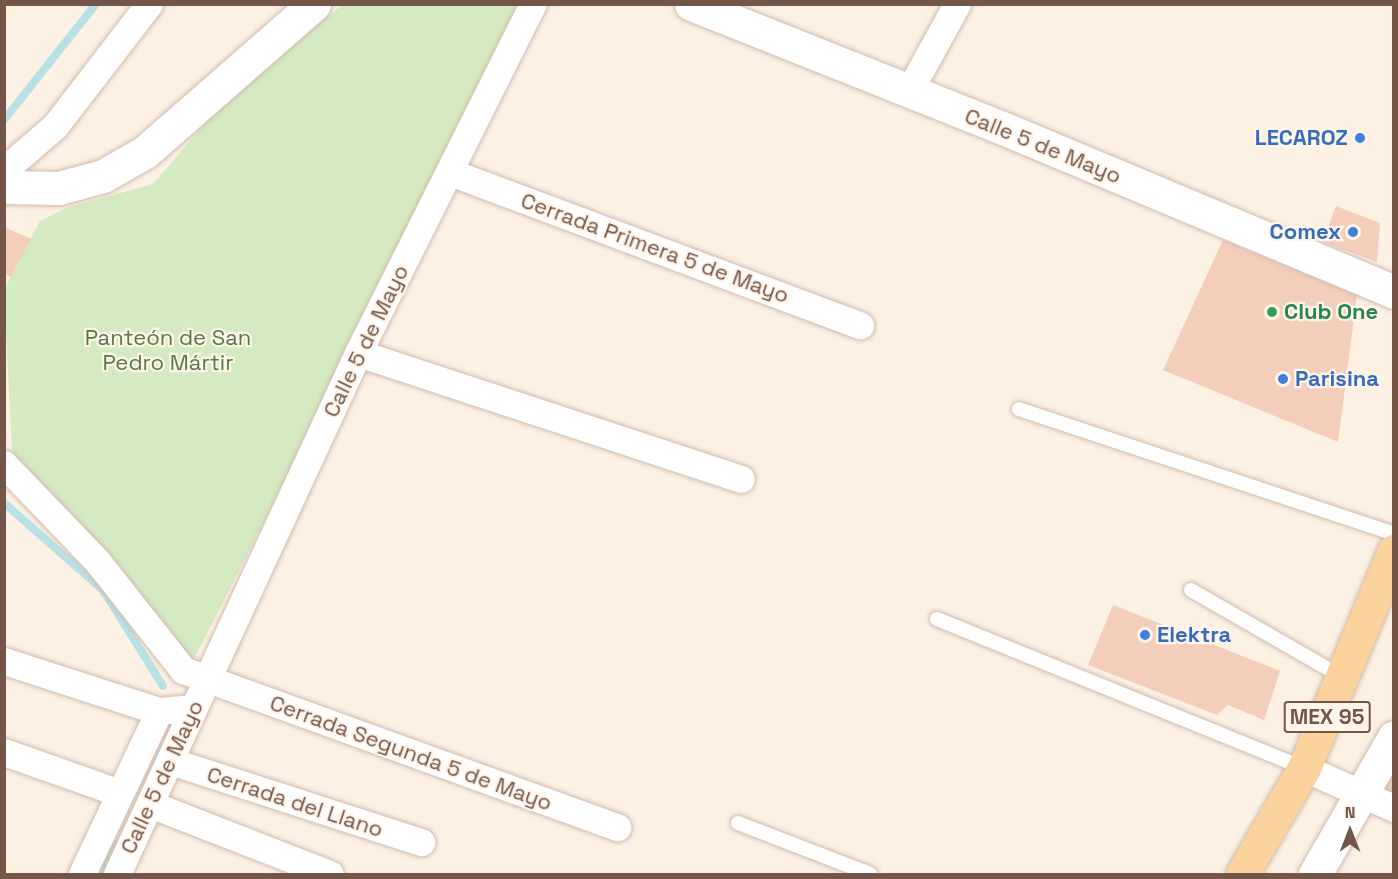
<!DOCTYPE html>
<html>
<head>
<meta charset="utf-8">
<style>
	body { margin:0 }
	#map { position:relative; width:1398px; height:879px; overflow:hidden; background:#fcf1e3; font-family:"Space Grotesk",sans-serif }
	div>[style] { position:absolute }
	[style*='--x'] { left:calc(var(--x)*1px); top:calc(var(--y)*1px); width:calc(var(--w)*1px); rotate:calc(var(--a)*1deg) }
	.green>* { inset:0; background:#d4eac2 }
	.stream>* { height:8px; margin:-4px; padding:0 4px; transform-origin:4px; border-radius:4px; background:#b8e1e6 }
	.building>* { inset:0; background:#f2cebb }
	.roads { filter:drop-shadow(0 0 2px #d0baad) drop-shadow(0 0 2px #d0baad) }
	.service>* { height:14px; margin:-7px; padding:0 7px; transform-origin:7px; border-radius:7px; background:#fff }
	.minor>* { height:27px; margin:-13.5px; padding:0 13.5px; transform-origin:13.5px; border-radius:13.5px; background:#fff }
	.tertiary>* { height:33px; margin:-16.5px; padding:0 16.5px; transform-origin:16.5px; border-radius:16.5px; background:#fff }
	.primary>* { height:33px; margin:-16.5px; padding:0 16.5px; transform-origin:16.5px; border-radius:16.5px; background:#fbd29c }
	.dots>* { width:16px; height:16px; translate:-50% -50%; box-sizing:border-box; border:3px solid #fff5ea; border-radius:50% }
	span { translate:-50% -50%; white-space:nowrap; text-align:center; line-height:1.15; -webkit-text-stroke:4.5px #fff5ea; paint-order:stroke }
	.shield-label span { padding:2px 4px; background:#fff5ea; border:2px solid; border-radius:4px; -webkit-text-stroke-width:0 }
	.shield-label { font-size:21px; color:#745649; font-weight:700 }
	.shop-label { font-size:22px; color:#366cbe; font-weight:700 }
	.right { translate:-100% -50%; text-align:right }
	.left { translate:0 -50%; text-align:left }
	.street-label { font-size:22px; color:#745649 }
	.leisure-label { font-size:22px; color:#27864d; font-weight:700 }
	.park-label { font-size:22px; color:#557a42 }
	.frame { position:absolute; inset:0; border:6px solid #745649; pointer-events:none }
	.north { position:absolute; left:1320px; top:801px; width:60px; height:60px; -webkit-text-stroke:4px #fff5ea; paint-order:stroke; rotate:0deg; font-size:16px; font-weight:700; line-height:24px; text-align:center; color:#745649 }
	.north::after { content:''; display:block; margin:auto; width:21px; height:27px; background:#745649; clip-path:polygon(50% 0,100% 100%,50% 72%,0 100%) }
</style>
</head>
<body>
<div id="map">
	<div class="green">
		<div style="clip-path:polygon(342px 5px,526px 5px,191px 665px,13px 470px,4px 290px,40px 221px,66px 208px,153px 184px,222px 104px)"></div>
	</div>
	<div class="stream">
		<div style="--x:4;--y:120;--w:148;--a:-51.6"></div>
		<div style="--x:4;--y:503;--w:132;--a:41.3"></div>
		<div style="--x:103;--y:590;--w:113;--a:58"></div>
		<div style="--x:101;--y:874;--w:34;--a:-63"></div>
	</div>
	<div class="building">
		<div style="clip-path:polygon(1336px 206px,1380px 223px,1377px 262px,1322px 242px)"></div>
		<div style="clip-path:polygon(4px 227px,31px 239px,11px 277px,4px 274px)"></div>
		<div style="clip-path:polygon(1223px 240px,1357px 295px,1338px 442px,1163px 370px)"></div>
		<div style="clip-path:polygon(1113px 605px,1280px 671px,1264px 720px,1228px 705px,1217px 715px,1088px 665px)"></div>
		<div style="clip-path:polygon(1394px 771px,1394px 796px,1381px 791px)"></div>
	</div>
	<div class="roads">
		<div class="service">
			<div style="--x:1019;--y:409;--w:395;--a:18.4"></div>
			<div style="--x:1191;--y:590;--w:174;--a:29.9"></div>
			<div style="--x:937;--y:619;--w:396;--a:22.1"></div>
			<div style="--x:738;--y:823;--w:142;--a:21.1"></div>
		</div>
		<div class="minor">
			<div style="--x:909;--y:91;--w:99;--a:-61.1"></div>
			<div style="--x:4;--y:170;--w:67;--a:-40.8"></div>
			<div style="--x:55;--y:126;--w:154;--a:-52.4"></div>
			<div style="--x:450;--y:172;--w:438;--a:20.5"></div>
			<div style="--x:358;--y:353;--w:403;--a:18.2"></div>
			<div style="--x:4;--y:464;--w:134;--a:46.2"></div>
			<div style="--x:97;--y:561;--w:139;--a:51.7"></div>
			<div style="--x:183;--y:670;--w:462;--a:19.9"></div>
			<div style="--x:4;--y:661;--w:163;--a:17.9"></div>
			<div style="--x:4;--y:752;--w:123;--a:19.5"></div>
			<div style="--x:170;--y:761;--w:264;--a:17.9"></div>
			<div style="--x:1304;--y:768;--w:98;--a:24"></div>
			<div style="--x:150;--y:804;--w:193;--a:21.3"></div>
			<div style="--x:82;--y:874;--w:180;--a:-64.7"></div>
			<div style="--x:159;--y:711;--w:35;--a:-5"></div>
			<div style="--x:117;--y:874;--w:574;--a:-65.18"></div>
			<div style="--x:358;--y:353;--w:390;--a:-63.4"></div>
		</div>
		<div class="tertiary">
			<div style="--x:691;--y:4;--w:338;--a:21.7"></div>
			<div style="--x:1005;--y:129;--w:422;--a:22.7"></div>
			<div style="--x:4;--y:187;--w:55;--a:1"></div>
			<div style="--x:59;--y:188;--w:46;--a:-15.3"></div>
			<div style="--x:103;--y:176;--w:48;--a:-29.7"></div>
			<div style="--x:145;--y:152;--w:225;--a:-41.2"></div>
			<div style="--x:1315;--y:874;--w:158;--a:-60"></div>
		</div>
		<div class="primary">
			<div style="--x:1242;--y:874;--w:123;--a:-59.7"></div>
			<div style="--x:1304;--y:768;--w:235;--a:-67.5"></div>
		</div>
	</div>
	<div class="dots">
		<div style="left:1360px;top:138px;background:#3f7fe0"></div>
		<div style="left:1353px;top:232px;background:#3f7fe0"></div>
		<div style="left:1272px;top:312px;background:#2e9e5b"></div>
		<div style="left:1283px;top:379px;background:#3f7fe0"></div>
		<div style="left:1145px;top:635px;background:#3f7fe0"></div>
	</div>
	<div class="shield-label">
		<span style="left:1327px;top:717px">MEX 95</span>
	</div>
	<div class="shop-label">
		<span class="right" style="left:1348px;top:138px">LECAROZ</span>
		<span class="right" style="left:1341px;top:232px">Comex</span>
		<span class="left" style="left:1295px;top:379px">Parisina</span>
		<span class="left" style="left:1157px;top:635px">Elektra</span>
	</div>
	<div class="street-label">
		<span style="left:1043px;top:146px;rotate:22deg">Calle 5 de Mayo</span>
		<span style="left:655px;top:248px;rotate:20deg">Cerrada Primera 5 de Mayo</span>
		<span style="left:366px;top:341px;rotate:-64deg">Calle 5 de Mayo</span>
		<span style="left:411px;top:753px;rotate:20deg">Cerrada Segunda 5 de Mayo</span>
		<span style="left:162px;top:777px;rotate:-65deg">Calle 5 de Mayo</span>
		<span style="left:295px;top:802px;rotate:18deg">Cerrada del Llano</span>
	</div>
	<div class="leisure-label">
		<span class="left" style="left:1284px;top:312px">Club One</span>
	</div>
	<div class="park-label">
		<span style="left:168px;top:350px">Panteón de San<br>Pedro Mártir</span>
	</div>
	<div class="frame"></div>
	<div class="north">N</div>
</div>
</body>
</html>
